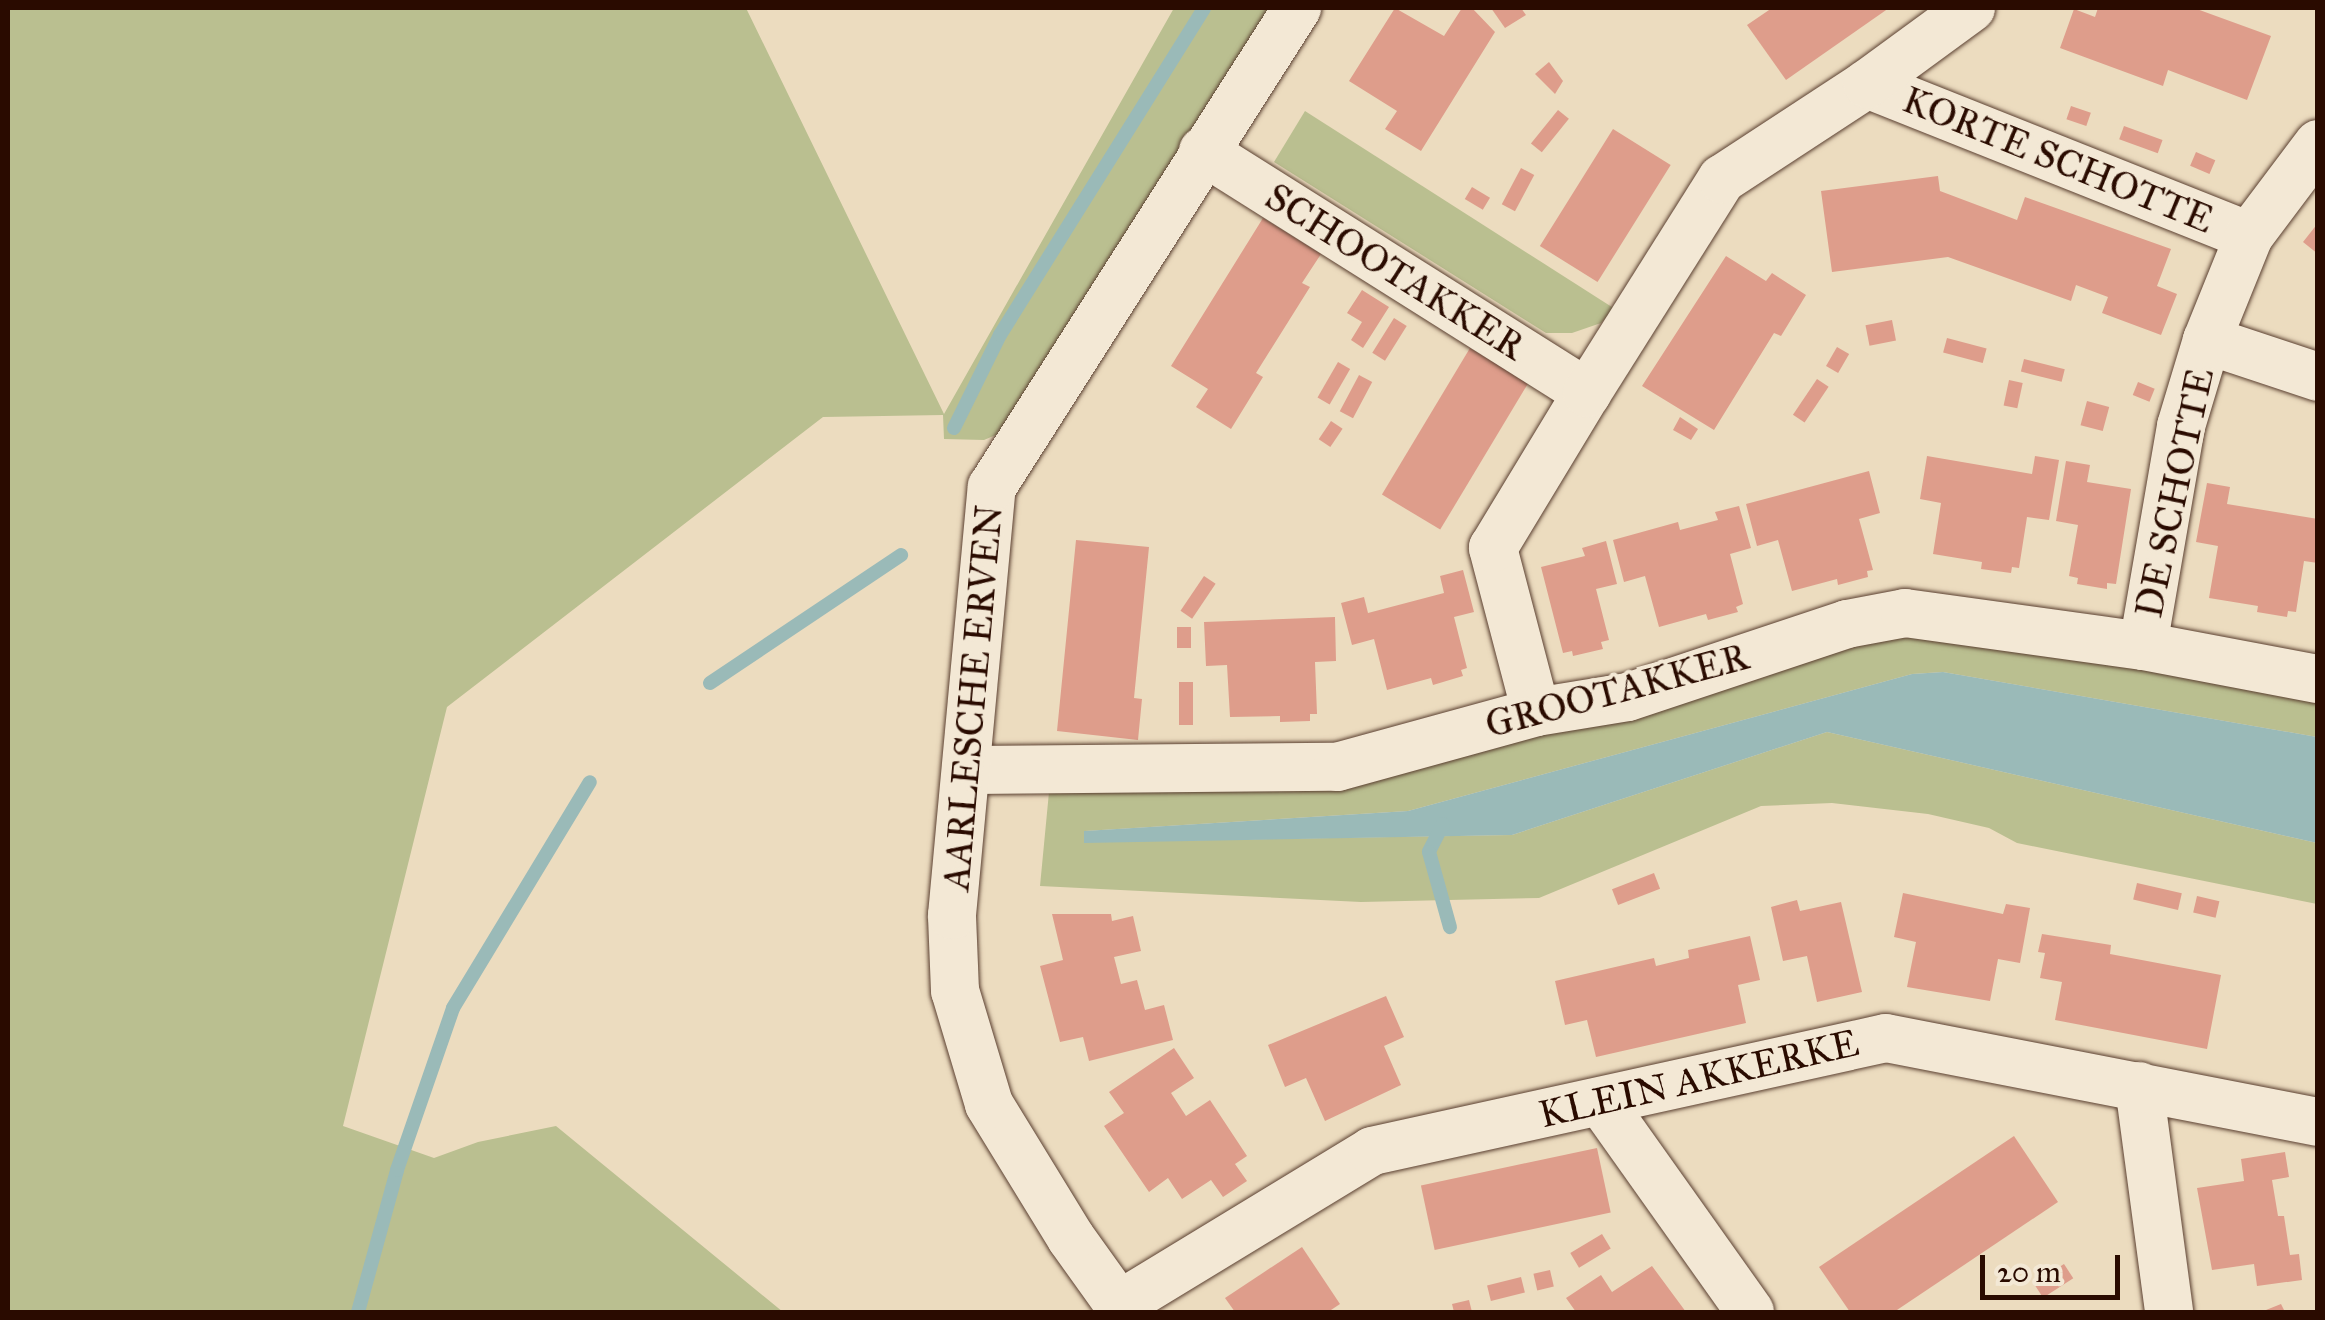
<!DOCTYPE html>
<html>
<head>
<meta charset="utf-8">
<style>
	body { margin:0 }
	#map { position:relative; width:2325px; height:1320px; overflow:hidden; background:#ecdcbf; font-family:"IM FELL Great Primer",serif }
	div>[style] { position:absolute }
	[style*='--x'] { left:calc(var(--x)*1px); top:calc(var(--y)*1px); width:calc(var(--w)*1px); rotate:calc(var(--a)*1deg) }
	.green>* { inset:0; background:#babf90 }
	.water>* { inset:0; background:#9abab8 }
	.stream>* { height:14px; margin:-7px; padding:0 7px; transform-origin:7px; border-radius:7px; background:#9abab8 }
	.building>* { inset:0; background:#de9d8b; transform-origin:0 0 }
	.roads { filter:drop-shadow(0 0 2px #5a3f30) drop-shadow(0 0 2px #5a3f30) }
	.minor>* { height:48px; margin:-24px; padding:0 24px; transform-origin:24px; border-radius:24px; background:#f3e8d5 }
	span { translate:-50% -50%; white-space:nowrap; text-align:center; line-height:1.15; -webkit-text-stroke:8px #f3e8d5; paint-order:stroke }
	.street-label { font-size:38px; color:#2a0b00 }
	.frame { position:absolute; inset:0; border:10px solid #2a0b00; pointer-events:none }
	.scale { position:absolute; left:1980px; top:1255px; width:140px; height:45px; box-sizing:border-box; border:5px solid #2a0b00; border-top:0; padding-left:12px; font-size:30px; line-height:35px; white-space:nowrap; color:#2a0b00; -webkit-text-stroke:8px #f3e8d5; paint-order:stroke }
</style>
</head>
<body>
<div id="map">
	<div class="green">
		<div style="clip-path:polygon(8px 8px,746px 8px,944px 414px,1174px 8px,1274px 8px,1010px 429px,984px 440px,944px 439px,943px 415px,823px 417px,447px 707px,343px 1126px,434px 1158px,478px 1142px,556px 1126px,783px 1312px,8px 1312px)"></div>
		<div style="clip-path:polygon(1305px 111px,1615px 309px,1601px 323px,1572px 333px,1546px 333px,1274px 162px)"></div>
		<div style="clip-path:polygon(1901px 631px,2317px 694px,2317px 737px,1943px 672px,1912px 674px,1408px 811px,1085px 831px,1084px 842px,1512px 835px,1827px 732px,2317px 843px,2317px 904px,2017px 843px,1989px 828px,1928px 814px,1832px 803px,1761px 806px,1539px 898px,1361px 902px,1040px 886px,1049px 792px,1360px 777px)"></div>
	</div>
	<div class="water">
		<div style="clip-path:polygon(1943px 672px,2317px 737px,2317px 843px,1827px 732px,1512px 835px,1084px 843px,1084px 831px,1408px 811px,1912px 674px)"></div>
	</div>
	<div class="stream">
		<div style="--x:954;--y:428;--w:104;--a:-63.7"></div>
		<div style="--x:1000;--y:335;--w:385;--a:-58"></div>
		<div style="--x:710;--y:683;--w:230;--a:-33.8"></div>
		<div style="--x:1443;--y:824;--w:31;--a:117"></div>
		<div style="--x:1429;--y:852;--w:78;--a:74.4"></div>
		<div style="--x:358;--y:1312;--w:147;--a:-74.6"></div>
		<div style="--x:397;--y:1170;--w:171;--a:-70.9"></div>
		<div style="--x:453;--y:1008;--w:264;--a:-58.8"></div>
	</div>
	<div class="building">
		<div style="clip-path:polygon(1395px 8px,1444px 36px,1462px 8px,1472px 8px,1495px 32px,1421px 151px,1385px 129px,1397px 111px,1349px 81px)"></div>
		<div style="clip-path:polygon(1491px 8px,1521px 8px,1526px 15px,1505px 28px)"></div>
		<div style="clip-path:polygon(1772px 8px,1889px 8px,1786px 80px,1747px 25px)"></div>
		<div style="clip-path:polygon(2098px 8px,2194px 8px,2271px 36px,2247px 100px,2168px 70px,2163px 86px,2060px 48px,2074px 9px,2095px 17px)"></div>
		<div style="clip-path:polygon(1549px 62px,1563px 81px,1555px 94px,1535px 74px)"></div>
		<div style="left:2071px;top:106px;width:21px;height:14px;rotate:19deg"></div>
		<div style="left:1558px;top:110px;width:14px;height:43px;rotate:39deg"></div>
		<div style="left:2124px;top:126px;width:41px;height:14px;rotate:20deg"></div>
		<div style="left:1613px;top:129px;width:68px;height:138px;rotate:32deg"></div>
		<div style="left:2196px;top:152px;width:21px;height:15px;rotate:23deg"></div>
		<div style="left:1521px;top:168px;width:15px;height:41px;rotate:28deg"></div>
		<div style="clip-path:polygon(1938px 176px,1940px 191px,2017px 220px,2025px 197px,2171px 249px,2157px 286px,2177px 294px,2161px 335px,2102px 313px,2108px 297px,2076px 285px,2071px 301px,1948px 257px,1832px 272px,1821px 191px)"></div>
		<div style="left:1472px;top:187px;width:21px;height:14px;rotate:31deg"></div>
		<div style="clip-path:polygon(1263px 218px,1321px 254px,1302px 283px,1310px 287px,1256px 373px,1263px 377px,1231px 429px,1196px 407px,1208px 389px,1171px 366px)"></div>
		<div style="clip-path:polygon(2318px 223px,2318px 254px,2303px 242px)"></div>
		<div style="clip-path:polygon(1726px 256px,1766px 281px,1772px 273px,1806px 295px,1781px 336px,1774px 333px,1714px 430px,1642px 386px)"></div>
		<div style="clip-path:polygon(1362px 290px,1389px 307px,1363px 348px,1351px 340px,1362px 322px,1347px 313px)"></div>
		<div style="left:1394px;top:318px;width:15px;height:41px;rotate:32deg"></div>
		<div style="left:1892px;top:320px;width:21px;height:27px;rotate:79deg"></div>
		<div style="left:1947px;top:338px;width:41px;height:15px;rotate:15deg"></div>
		<div style="left:1837px;top:347px;width:14px;height:22px;rotate:30deg"></div>
		<div style="left:1470px;top:348px;width:68px;height:171px;rotate:31deg"></div>
		<div style="left:2024px;top:359px;width:42px;height:13px;rotate:14deg"></div>
		<div style="left:1338px;top:362px;width:14px;height:41px;rotate:30deg"></div>
		<div style="left:1359px;top:375px;width:15px;height:41px;rotate:28deg"></div>
		<div style="left:1817px;top:379px;width:14px;height:43px;rotate:34deg"></div>
		<div style="left:2009px;top:380px;width:14px;height:26px;rotate:12deg"></div>
		<div style="left:2138px;top:382px;width:18px;height:14px;rotate:22deg"></div>
		<div style="left:2087px;top:401px;width:23px;height:25px;rotate:15deg"></div>
		<div style="clip-path:polygon(1680px 417px,1698px 429px,1691px 440px,1673px 430px)"></div>
		<div style="left:1331px;top:421px;width:14px;height:22px;rotate:34deg"></div>
		<div style="clip-path:polygon(1927px 456px,2032px 474px,2035px 456px,2059px 460px,2049px 520px,2027px 517px,2019px 568px,2012px 567px,2011px 573px,1981px 569px,1982px 562px,1933px 554px,1941px 503px,1920px 499px)"></div>
		<div style="clip-path:polygon(2066px 461px,2090px 465px,2087px 482px,2131px 489px,2116px 584px,2107px 583px,2107px 589px,2077px 584px,2078px 578px,2069px 576px,2078px 525px,2056px 521px)"></div>
		<div style="clip-path:polygon(1869px 471px,1880px 513px,1859px 519px,1873px 570px,1867px 571px,1868px 577px,1838px 585px,1837px 579px,1792px 591px,1778px 540px,1757px 546px,1746px 504px)"></div>
		<div style="clip-path:polygon(2207px 483px,2230px 487px,2227px 504px,2318px 519px,2318px 563px,2304px 561px,2296px 612px,2288px 611px,2287px 617px,2257px 612px,2258px 606px,2209px 598px,2218px 546px,2196px 542px)"></div>
		<div style="clip-path:polygon(1739px 506px,1751px 548px,1730px 554px,1743px 604px,1736px 607px,1738px 612px,1708px 620px,1706px 614px,1659px 627px,1645px 576px,1624px 582px,1613px 540px,1678px 522px,1680px 530px,1718px 520px,1715px 512px)"></div>
		<div style="clip-path:polygon(1076px 540px,1149px 547px,1134px 698px,1142px 699px,1138px 740px,1057px 731px)"></div>
		<div style="clip-path:polygon(1606px 541px,1617px 584px,1596px 589px,1609px 640px,1601px 642px,1603px 649px,1573px 656px,1572px 651px,1563px 653px,1541px 567px,1585px 556px,1582px 548px)"></div>
		<div style="clip-path:polygon(1463px 570px,1474px 612px,1454px 617px,1467px 668px,1461px 670px,1463px 676px,1433px 685px,1431px 678px,1387px 690px,1374px 639px,1352px 645px,1341px 603px,1364px 597px,1368px 613px,1444px 593px,1440px 576px)"></div>
		<div style="left:1204px;top:576px;width:14px;height:42px;rotate:34deg"></div>
		<div style="clip-path:polygon(1335px 617px,1336px 661px,1315px 662px,1317px 714px,1310px 714px,1310px 721px,1280px 722px,1280px 716px,1230px 717px,1227px 665px,1206px 666px,1204px 622px)"></div>
		<div style="left:1177px;top:627px;width:14px;height:21px"></div>
		<div style="left:1179px;top:682px;width:14px;height:43px"></div>
		<div style="left:1654px;top:873px;width:17px;height:45px;rotate:69deg"></div>
		<div style="left:2137px;top:883px;width:46px;height:17px;rotate:13deg"></div>
		<div style="clip-path:polygon(1903px 893px,2003px 914px,2006px 904px,2030px 908px,2020px 963px,1998px 959px,1990px 1001px,1907px 987px,1916px 942px,1894px 937px)"></div>
		<div style="left:2197px;top:896px;width:23px;height:17px;rotate:13deg"></div>
		<div style="clip-path:polygon(1797px 900px,1800px 911px,1841px 902px,1862px 992px,1817px 1002px,1807px 956px,1783px 961px,1771px 907px)"></div>
		<div style="clip-path:polygon(1052px 914px,1111px 914px,1112px 921px,1133px 916px,1141px 951px,1114px 957px,1121px 984px,1137px 980px,1145px 1010px,1164px 1005px,1173px 1040px,1089px 1061px,1083px 1037px,1060px 1042px,1040px 966px,1063px 960px)"></div>
		<div style="clip-path:polygon(2042px 934px,2111px 945px,2110px 954px,2221px 975px,2207px 1049px,2055px 1020px,2062px 982px,2040px 978px,2045px 953px,2038px 952px)"></div>
		<div style="clip-path:polygon(1750px 936px,1760px 980px,1738px 985px,1746px 1023px,1596px 1057px,1587px 1020px,1565px 1025px,1555px 981px,1654px 958px,1656px 966px,1689px 958px,1688px 950px)"></div>
		<div style="clip-path:polygon(1386px 996px,1404px 1037px,1384px 1046px,1401px 1085px,1325px 1121px,1306px 1078px,1285px 1087px,1268px 1045px)"></div>
		<div style="clip-path:polygon(1174px 1048px,1194px 1078px,1171px 1093px,1186px 1116px,1210px 1100px,1247px 1156px,1235px 1164px,1247px 1181px,1223px 1197px,1211px 1180px,1182px 1199px,1168px 1178px,1149px 1192px,1104px 1126px,1124px 1113px,1109px 1092px)"></div>
		<div style="clip-path:polygon(2014px 1136px,2058px 1202px,1894px 1312px,1850px 1312px,1819px 1267px)"></div>
		<div style="left:1597px;top:1148px;width:66px;height:180px;rotate:78deg"></div>
		<div style="clip-path:polygon(2285px 1152px,2289px 1177px,2272px 1180px,2278px 1216px,2284px 1216px,2290px 1255px,2299px 1254px,2302px 1280px,2257px 1286px,2254px 1264px,2212px 1270px,2197px 1188px,2244px 1181px,2241px 1159px)"></div>
		<div style="left:1602px;top:1234px;width:17px;height:37px;rotate:59deg"></div>
		<div style="clip-path:polygon(1302px 1247px,1340px 1304px,1328px 1312px,1235px 1312px,1225px 1298px)"></div>
		<div style="left:2064px;top:1264px;width:17px;height:36px;rotate:57deg"></div>
		<div style="clip-path:polygon(1652px 1266px,1686px 1312px,1576px 1312px,1566px 1298px,1601px 1275px,1612px 1292px)"></div>
		<div style="left:1550px;top:1270px;width:17px;height:17px;rotate:77deg"></div>
		<div style="left:1521px;top:1277px;width:16px;height:35px;rotate:76deg"></div>
		<div style="clip-path:polygon(1469px 1300px,1472px 1312px,1454px 1312px,1452px 1304px)"></div>
		<div style="clip-path:polygon(2281px 1304px,2285px 1312px,2261px 1312px)"></div>
	</div>
	<div class="roads">
		<div class="minor">
			<div style="--x:1867;--y:84;--w:411;--a:21.7"></div>
			<div style="--x:1203;--y:151;--w:454;--a:32.2"></div>
			<div style="--x:2207;--y:340;--w:117;--a:18.4"></div>
			<div style="--x:2143;--y:646;--w:223;--a:-80.2"></div>
			<div style="--x:2181;--y:426;--w:90;--a:-73.2"></div>
			<div style="--x:2207;--y:340;--w:112;--a:-68"></div>
			<div style="--x:2249;--y:236;--w:115;--a:-53.1"></div>
			<div style="--x:1536;--y:712;--w:170;--a:-104.7"></div>
			<div style="--x:1493;--y:548;--w:181;--a:-58.8"></div>
			<div style="--x:1587;--y:393;--w:253;--a:-57.8"></div>
			<div style="--x:1722;--y:179;--w:173;--a:-33.2"></div>
			<div style="--x:1867;--y:84;--w:129;--a:-36.2"></div>
			<div style="--x:969;--y:770;--w:368;--a:-0.5"></div>
			<div style="--x:1337;--y:767;--w:206;--a:-15.4"></div>
			<div style="--x:1536;--y:712;--w:93;--a:-9.3"></div>
			<div style="--x:1628;--y:697;--w:231;--a:-18.4"></div>
			<div style="--x:1847;--y:624;--w:59;--a:-10.7"></div>
			<div style="--x:1905;--y:613;--w:240;--a:7.9"></div>
			<div style="--x:2143;--y:646;--w:178;--a:10.7"></div>
			<div style="--x:2139;--y:1086;--w:228;--a:82.4"></div>
			<div style="--x:1601;--y:1102;--w:257;--a:54.6"></div>
			<div style="--x:1119;--y:1305;--w:296;--a:-31.3"></div>
			<div style="--x:1372;--y:1151;--w:526;--a:-12.4"></div>
			<div style="--x:1886;--y:1038;--w:440;--a:11"></div>
			<div style="--x:1124;--y:1312;--w:91;--a:-125.6"></div>
			<div style="--x:1071;--y:1238;--w:157;--a:-121.5"></div>
			<div style="--x:989;--y:1104;--w:118;--a:-106.7"></div>
			<div style="--x:955;--y:991;--w:76;--a:-92.3"></div>
			<div style="--x:952;--y:915;--w:430;--a:-84.7"></div>
			<div style="--x:992;--y:487;--w:568;--a:-57.51"></div>
		</div>
	</div>
	<div class="street-label">
		<span style="left:2058px;top:160px;rotate:22deg">KORTE SCHOTTE</span>
		<span style="left:1395px;top:272px;rotate:32deg">SCHOOTAKKER</span>
		<span style="left:2175px;top:493px;rotate:-78deg">DE SCHOTTE</span>
		<span style="left:1617px;top:691px;rotate:-15deg">GROOTAKKER</span>
		<span style="left:973px;top:698px;rotate:-85deg">AARLESCHE ERVEN</span>
		<span style="left:1699px;top:1079px;rotate:-13deg">KLEIN AKKERKE</span>
	</div>
	<div class="frame"></div>
	<div class="scale">20 m</div>
</div>
</body>
</html>
